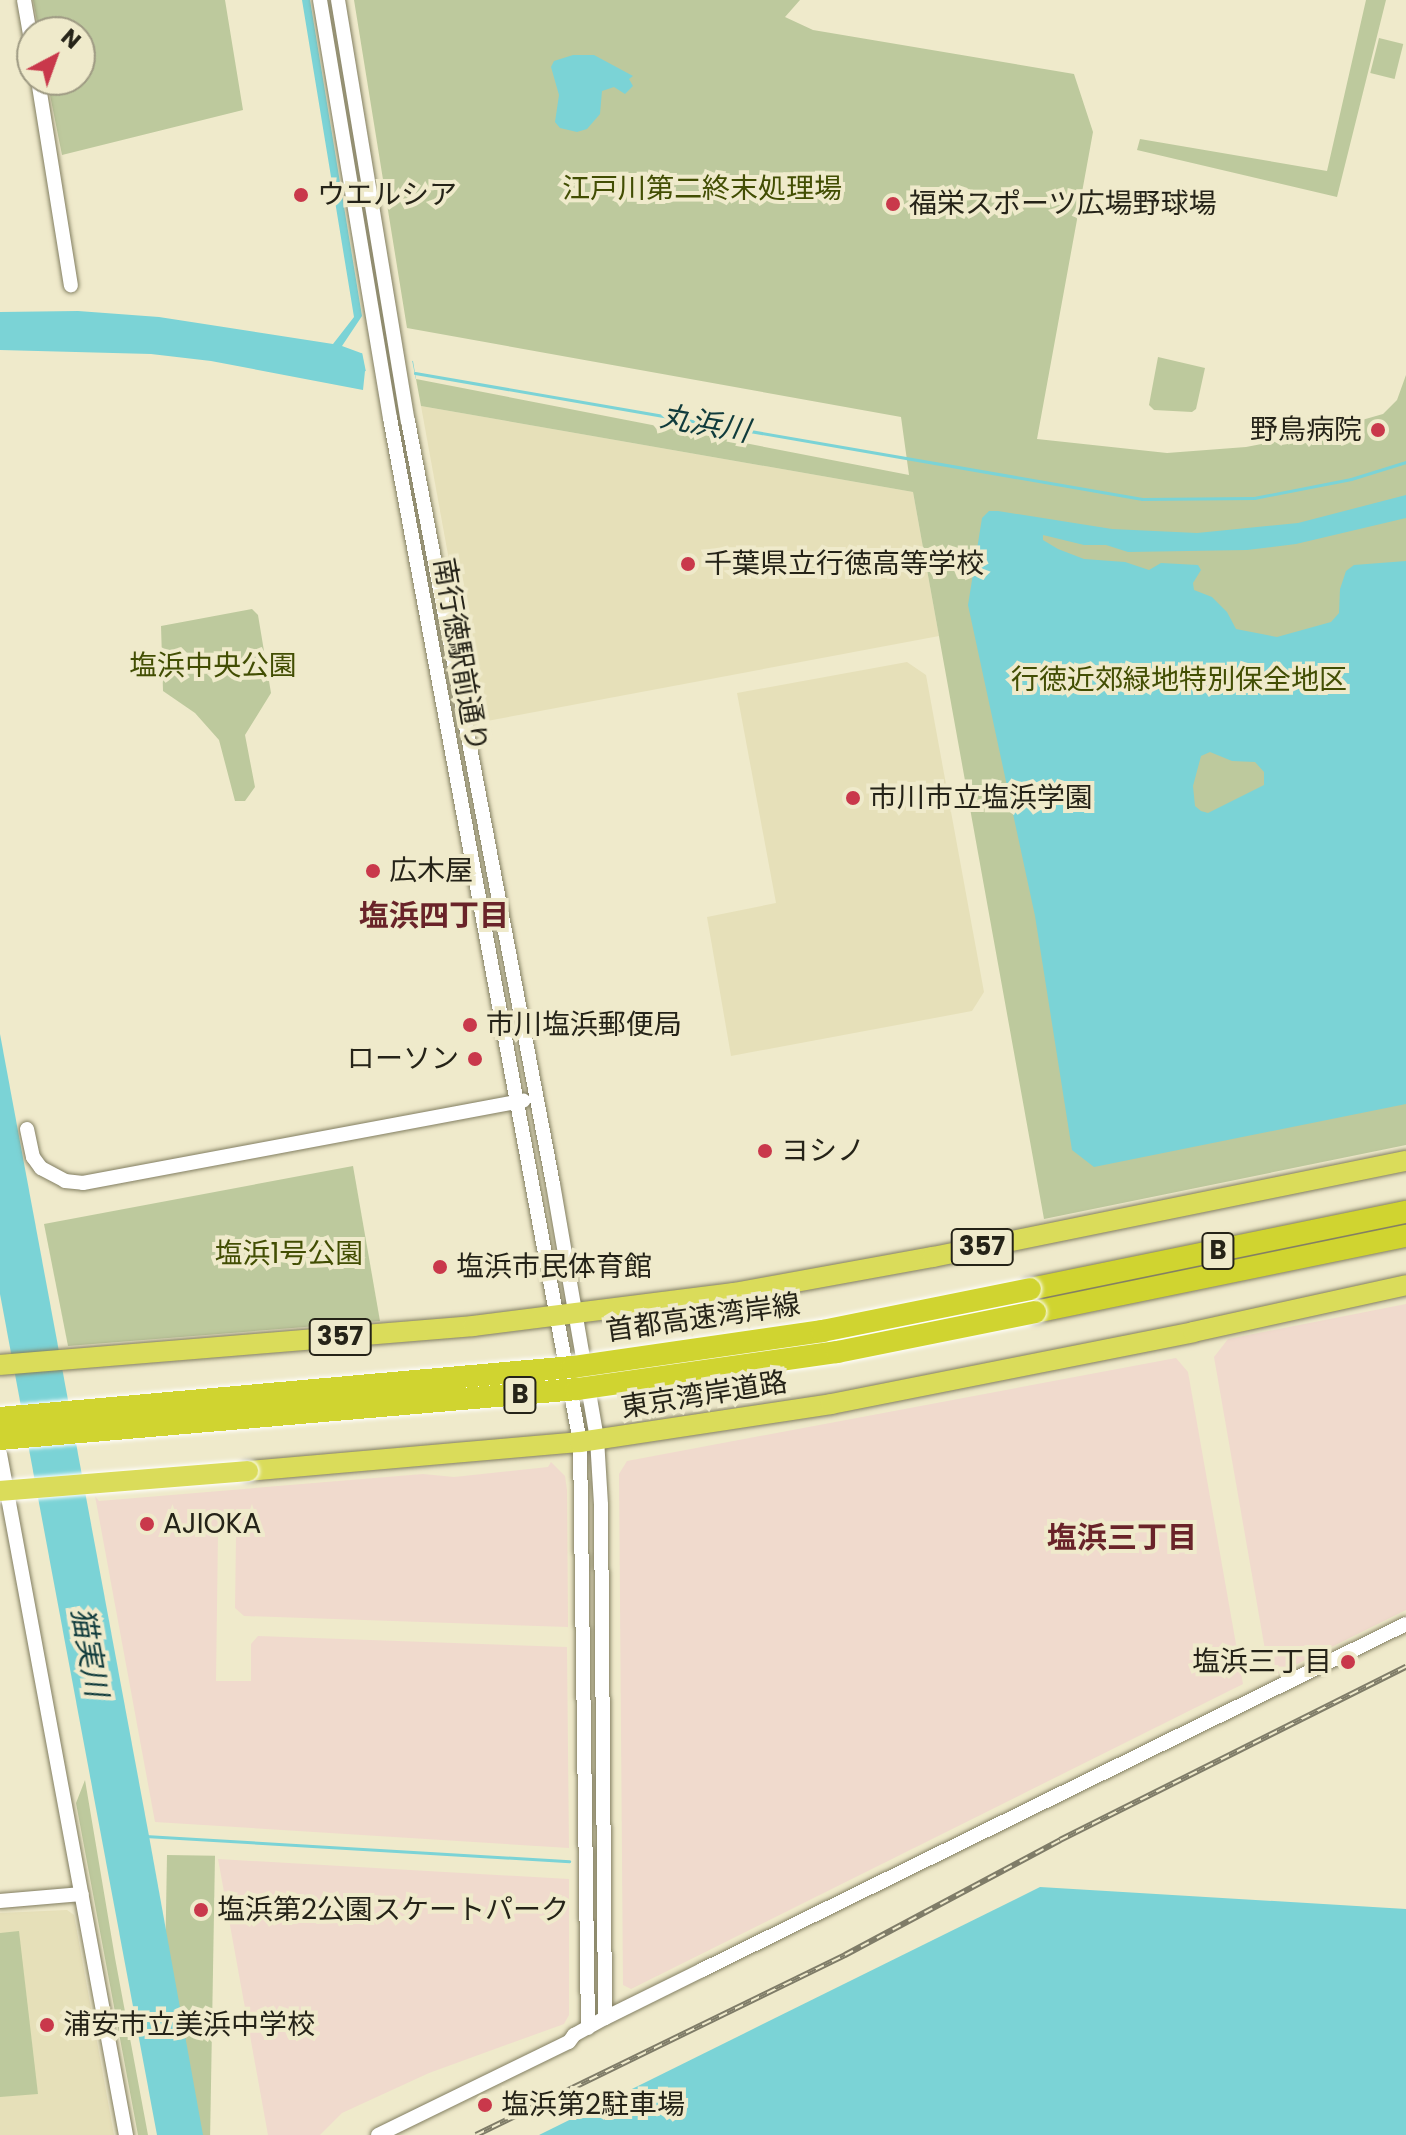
<!DOCTYPE html>
<html>
<head>
<meta charset="utf-8">
<style>
	body { margin:0 }
	#map { position:relative; width:1406px; height:2135px; overflow:hidden; background:#efeacb; font-family:Poppins,"Noto Sans JP",sans-serif }
	div>[style] { position:absolute }
	[style*='--x'] { left:calc(var(--x)*1px); top:calc(var(--y)*1px); width:calc(var(--w)*1px); rotate:calc(var(--a)*1deg) }
	.built>* { inset:0; background:#e6e0b9 }
	.industrial>* { inset:0; background:#f0dacd }
	.green>* { inset:0; background:#bdc99d; transform-origin:0 0 }
	.water>* { inset:0; background:#7bd3d6 }
	.pier>* { inset:0; background:#efeacb }
	.stream>* { height:3px; margin:-1.5px; padding:0 1.5px; transform-origin:1.5px; border-radius:1.5px; background:#7bd3d6 }
	.roads { filter:drop-shadow(0 0 2px #827e61) drop-shadow(0 0 2px #827e61) }
	.tertiary>* { height:14px; margin:-7px; padding:0 7px; transform-origin:7px; border-radius:7px; background:#fff }
	.trunk>* { height:20px; margin:-10px; padding:0 10px; transform-origin:10px; border-radius:10px; background:#dadc5a }
	.motorway>* { height:22px; margin:-11px; padding:0 11px; transform-origin:11px; border-radius:11px; background:#d0d430 }
	.rail>* { height:6px; margin-top:-3px; transform-origin:0; background:repeating-linear-gradient(90deg,#efeacb 0 9px,#7f7c68 0 18px); box-sizing:border-box; border-block:2px solid #7f7c68 }
	.bridges { filter:drop-shadow(0 0 2px #fff) drop-shadow(0 0 2px #fff) }
	.trunk-bridge>* { height:20px; margin:-10px; padding:0 10px; transform-origin:10px; border-radius:10px; background:#dadc5a }
	.motorway-bridge>* { height:22px; margin:-11px; padding:0 11px; transform-origin:11px; border-radius:11px; background:#d0d430 }
	.dots>* { width:22px; height:22px; translate:-50% -50%; box-sizing:border-box; border:4px solid #efeacb; border-radius:50% }
	span { translate:-50% -50%; white-space:nowrap; text-align:center; line-height:1.15; -webkit-text-stroke:8px #efeacb; paint-order:stroke }
	.shield-label span { padding:2px 6px; background:#efeacb; border:2px solid; border-radius:6px; -webkit-text-stroke-width:0 }
	.shield-label { font-size:26px; color:#252318; font-weight:700 }
	.park-label { font-size:28px; color:#424e03 }
	.poi-label { font-size:28px; color:#252318 }
	.left { translate:0 -50%; text-align:left }
	.right { translate:-100% -50%; text-align:right }
	.street-label { font-size:28px; color:#252318 }
	.water-label { font-size:30px; color:#103b3c; font-style:italic }
	.neighbourhood-label { font-size:30px; color:#692329; font-weight:700 }
	.north { position:absolute; left:16px; top:16px; width:80px; height:80px; box-sizing:border-box; background:#efeacb; border:2px solid #9e9a83; border-radius:50%; rotate:41deg; font-size:22px; font-weight:700; line-height:32px; text-align:center; color:#252318 }
	.north::after { content:''; display:block; margin:auto; width:28px; height:36px; background:#c9384b; clip-path:polygon(50% 0,100% 100%,50% 72%,0 100%) }
</style>
</head>
<body>
<div id="map">
	<div class="built">
		<div style="clip-path:polygon(421px 406px,913px 492px,939px 636px,487px 721px,477px 714px)"></div>
		<div style="clip-path:polygon(907px 662px,926px 675px,984px 992px,972px 1011px,731px 1056px,707px 917px,776px 903px,737px 693px)"></div>
		<div style="clip-path:polygon(67px 1910px,74px 1915px,114px 2135px,0 2135px,0 1913px)"></div>
	</div>
	<div class="industrial">
		<div style="clip-path:polygon(1406px 1304px,1406px 1610px,1277px 1674px,1268px 1667px,1214px 1357px,1228px 1339px)"></div>
		<div style="clip-path:polygon(1176px 1358px,1188px 1372px,1243px 1684px,631px 1989px,623px 1985px,619px 1474px,627px 1461px)"></div>
		<div style="clip-path:polygon(551px 1462px,565px 1476px,567px 1490px,568px 1627px,244px 1616px,235px 1608px,236px 1536px,218px 1533px,216px 1681px,251px 1681px,251px 1644px,258px 1636px,567px 1647px,569px 1848px,155px 1822px,95px 1496px,99px 1501px,423px 1474px,454px 1477px,548px 1467px)"></div>
		<div style="clip-path:polygon(218px 1859px,569px 1879px,569px 2015px,564px 2024px,429px 2073px,342px 2113px,320px 2135px,268px 2135px)"></div>
	</div>
	<div class="green">
		<div style="clip-path:polygon(33px 0,225px 0,243px 110px,62px 155px,47px 80px,80px 80px,80px 32px,39px 32px)"></div>
		<div style="clip-path:polygon(354px 0,800px 0,785px 17px,813px 30px,1074px 74px,1093px 132px,1037px 439px,1167px 453px,1246px 447px,1313px 434px,1383px 414px,1397px 400px,1406px 375px,1406px 1145px,1044px 1219px,913px 492px,421px 406px,416px 379px,909px 475px,901px 417px,407px 328px)"></div>
		<div style="clip-path:polygon(1366px 0,1386px 0,1337px 197px,1137px 150px,1140px 139px,1327px 171px)"></div>
		<div style="left:1379px;top:38px;width:25px;height:36px;rotate:14deg"></div>
		<div style="clip-path:polygon(1158px 357px,1205px 368px,1196px 409px,1192px 412px,1154px 410px,1149px 405px)"></div>
		<div style="clip-path:polygon(252px 609px,258px 615px,271px 693px,245px 735px,255px 787px,245px 801px,235px 801px,219px 740px,195px 713px,163px 691px,161px 626px)"></div>
		<div style="clip-path:polygon(353px 1166px,380px 1321px,68px 1346px,44px 1224px)"></div>
		<div style="clip-path:polygon(85px 1780px,115px 1958px,148px 2135px,138px 2135px,76px 1803px)"></div>
		<div style="left:167px;top:1855px;width:48px;height:285px;rotate:1deg"></div>
		<div style="clip-path:polygon(19px 1931px,38px 2094px,0 2097px,0 1933px)"></div>
	</div>
	<div class="water">
		<div style="clip-path:polygon(302px 0,310px 0,362px 316px,342px 346px,361px 353px,413px 361px,416px 379px,365px 371px,363px 390px,211px 361px,151px 354px,0 350px,0 312px,78px 311px,159px 317px,333px 344px,354px 317px)"></div>
		<div style="clip-path:polygon(573px 55px,594px 55px,633px 76px,629px 79px,633px 86px,625px 94px,614px 87px,602px 91px,600px 114px,587px 129px,577px 132px,560px 128px,555px 122px,559px 95px,551px 67px,554px 61px)"></div>
		<div style="clip-path:polygon(evenodd,1406px 495px,1406px 518px,1296px 544px,1247px 550px,1128px 552px,1106px 545px,1084px 545px,1043px 535px,1043px 540px,1058px 549px,1084px 559px,1125px 562px,1149px 570px,1161px 563px,1198px 565px,1201px 570px,1193px 583px,1194px 590px,1212px 597px,1227px 612px,1236px 629px,1277px 637px,1331px 622px,1339px 613px,1340px 589px,1346px 571px,1354px 565px,1406px 561px,1406px 1104px,1094px 1167px,1072px 1150px,1035px 916px,968px 605px,982px 518px,989px 511px,998px 511px,1112px 529px,1197px 533px,1298px 523px,1406px 495px,1210px 752px,1232px 761px,1255px 762px,1264px 772px,1264px 785px,1208px 813px,1201px 811px,1195px 806px,1193px 786px,1201px 756px,1210px 752px)"></div>
		<div style="clip-path:polygon(0 1034px,149px 1836px,203px 2135px,157px 2135px,0 1294px)"></div>
		<div style="clip-path:polygon(1040px 1887px,1406px 1909px,1406px 2135px,539px 2135px)"></div>
	</div>
	<div class="pier">
		<div style="clip-path:polygon(362px 352px,412px 360px,416px 380px,366px 372px)"></div>
	</div>
	<div class="stream">
		<div style="--x:415;--y:373;--w:738;--a:9.83"></div>
		<div style="--x:1142;--y:499;--w:112;--a:-0.5"></div>
		<div style="--x:1254;--y:498;--w:99;--a:-11.1"></div>
		<div style="--x:1351;--y:479;--w:58;--a:-17.2"></div>
		<div style="--x:145;--y:1836;--w:425;--a:3.4"></div>
	</div>
	<div class="roads">
		<div class="tertiary">
			<div style="--x:24;--y:0;--w:47;--a:80.1"></div>
			<div style="--x:320;--y:0;--w:424;--a:80.5"></div>
			<div style="--x:390;--y:418;--w:1041;--a:79.49"></div>
			<div style="--x:580;--y:1442;--w:586;--a:89.22"></div>
			<div style="--x:338;--y:0;--w:427;--a:80.6"></div>
			<div style="--x:408;--y:421;--w:777;--a:79.24"></div>
			<div style="--x:553;--y:1184;--w:259;--a:80.2"></div>
			<div style="--x:597;--y:1439;--w:66;--a:86.5"></div>
			<div style="--x:601;--y:1505;--w:513;--a:89.55"></div>
			<div style="--x:38;--y:80;--w:208;--a:80.9"></div>
			<div style="--x:27;--y:1129;--w:29;--a:78"></div>
			<div style="--x:33;--y:1157;--w:14;--a:54"></div>
			<div style="--x:41;--y:1168;--w:27;--a:28"></div>
			<div style="--x:65;--y:1181;--w:18;--a:6"></div>
			<div style="--x:83;--y:1183;--w:448;--a:-10.6"></div>
			<div style="--x:0;--y:1454;--w:693;--a:79.52"></div>
			<div style="--x:0;--y:1901;--w:82;--a:-4.9"></div>
			<div style="--x:378;--y:2135;--w:212;--a:-26"></div>
			<div style="--x:569;--y:2042;--w:9;--a:-54"></div>
			<div style="--x:574;--y:2035;--w:35;--a:-29"></div>
			<div style="--x:605;--y:2018;--w:108;--a:-26.3"></div>
			<div style="--x:702;--y:1970;--w:784;--a:-26.17"></div>
		</div>
		<div class="trunk">
			<div style="--x:0;--y:1365;--w:475;--a:-4.7"></div>
			<div style="--x:473;--y:1326;--w:263;--a:-7.2"></div>
			<div style="--x:734;--y:1293;--w:202;--a:-10.3"></div>
			<div style="--x:933;--y:1257;--w:483;--a:-11.5"></div>
			<div style="--x:248;--y:1471;--w:333;--a:-5"></div>
			<div style="--x:580;--y:1442;--w:254;--a:-8.6"></div>
			<div style="--x:831;--y:1404;--w:369;--a:-11.2"></div>
			<div style="--x:1193;--y:1332;--w:218;--a:-12.4"></div>
		</div>
		<div class="motorway">
			<div style="--x:1030;--y:1289;--w:384;--a:-11.6"></div>
			<div style="--x:1035;--y:1312;--w:379;--a:-11.6"></div>
		</div>
	</div>
	<div class="rail">
		<div style="--x:476;--y:2135;--w:411;--a:-26"></div>
		<div style="--x:845;--y:1955;--w:244;--a:-28.1"></div>
		<div style="--x:1060;--y:1840;--w:387;--a:-26.6"></div>
	</div>
	<div class="bridges">
		<div class="trunk-bridge">
			<div style="--x:0;--y:1491;--w:249;--a:-4.6"></div>
		</div>
		<div class="motorway-bridge">
			<div style="--x:0;--y:1418;--w:575;--a:-5.09"></div>
			<div style="--x:573;--y:1367;--w:252;--a:-8.2"></div>
			<div style="--x:822;--y:1331;--w:212;--a:-11.4"></div>
			<div style="--x:0;--y:1439;--w:579;--a:-4.95"></div>
			<div style="--x:577;--y:1389;--w:263;--a:-8.1"></div>
			<div style="--x:837;--y:1352;--w:202;--a:-11.4"></div>
		</div>
	</div>
	<div class="dots">
		<div style="left:301px;top:195px;background:#c9384b"></div>
		<div style="left:893px;top:204px;background:#c9384b"></div>
		<div style="left:1378px;top:430px;background:#c9384b"></div>
		<div style="left:688px;top:564px;background:#c9384b"></div>
		<div style="left:853px;top:798px;background:#c9384b"></div>
		<div style="left:373px;top:871px;background:#c9384b"></div>
		<div style="left:470px;top:1025px;background:#c9384b"></div>
		<div style="left:475px;top:1059px;background:#c9384b"></div>
		<div style="left:765px;top:1151px;background:#c9384b"></div>
		<div style="left:440px;top:1267px;background:#c9384b"></div>
		<div style="left:147px;top:1524px;background:#c9384b"></div>
		<div style="left:1348px;top:1662px;background:#c9384b"></div>
		<div style="left:201px;top:1910px;background:#c9384b"></div>
		<div style="left:47px;top:2025px;background:#c9384b"></div>
		<div style="left:485px;top:2105px;background:#c9384b"></div>
	</div>
	<div class="shield-label">
		<span style="left:982px;top:1247px">357</span>
		<span style="left:1218px;top:1251px">B</span>
		<span style="left:340px;top:1337px">357</span>
		<span style="left:520px;top:1395px">B</span>
	</div>
	<div class="park-label">
		<span style="left:702px;top:189px">江戸川第二終末処理場</span>
		<span style="left:213px;top:666px">塩浜中央公園</span>
		<span style="left:1179px;top:680px">行徳近郊緑地特別保全地区</span>
		<span style="left:289px;top:1254px">塩浜1号公園</span>
	</div>
	<div class="poi-label">
		<span class="left" style="left:317px;top:195px">ウエルシア</span>
		<span class="left" style="left:909px;top:204px">福栄スポーツ広場野球場</span>
		<span class="right" style="left:1362px;top:430px">野鳥病院</span>
		<span class="left" style="left:704px;top:564px">千葉県立行徳高等学校</span>
		<span class="left" style="left:869px;top:798px">市川市立塩浜学園</span>
		<span class="left" style="left:389px;top:871px">広木屋</span>
		<span class="left" style="left:486px;top:1025px">市川塩浜郵便局</span>
		<span class="right" style="left:459px;top:1059px">ローソン</span>
		<span class="left" style="left:781px;top:1151px">ヨシノ</span>
		<span class="left" style="left:456px;top:1267px">塩浜市民体育館</span>
		<span class="left" style="left:163px;top:1524px">AJIOKA</span>
		<span class="right" style="left:1332px;top:1662px">塩浜三丁目</span>
		<span class="left" style="left:217px;top:1910px">塩浜第2公園スケートパーク</span>
		<span class="left" style="left:63px;top:2025px">浦安市立美浜中学校</span>
		<span class="left" style="left:501px;top:2105px">塩浜第2駐車場</span>
	</div>
	<div class="street-label">
		<span style="left:460px;top:655px;rotate:80deg">南行徳駅前通り</span>
		<span style="left:703px;top:1318px;rotate:-8deg">首都高速湾岸線</span>
		<span style="left:704px;top:1395px;rotate:-9deg">東京湾岸道路</span>
	</div>
	<div class="water-label">
		<span style="left:705px;top:424px;rotate:10deg">丸浜川</span>
		<span style="left:89px;top:1652px;rotate:80deg">猫実川</span>
	</div>
	<div class="neighbourhood-label">
		<span style="left:434px;top:916px">塩浜四丁目</span>
		<span style="left:1122px;top:1538px">塩浜三丁目</span>
	</div>
	<div class="north">N</div>
</div>
</body>
</html>
